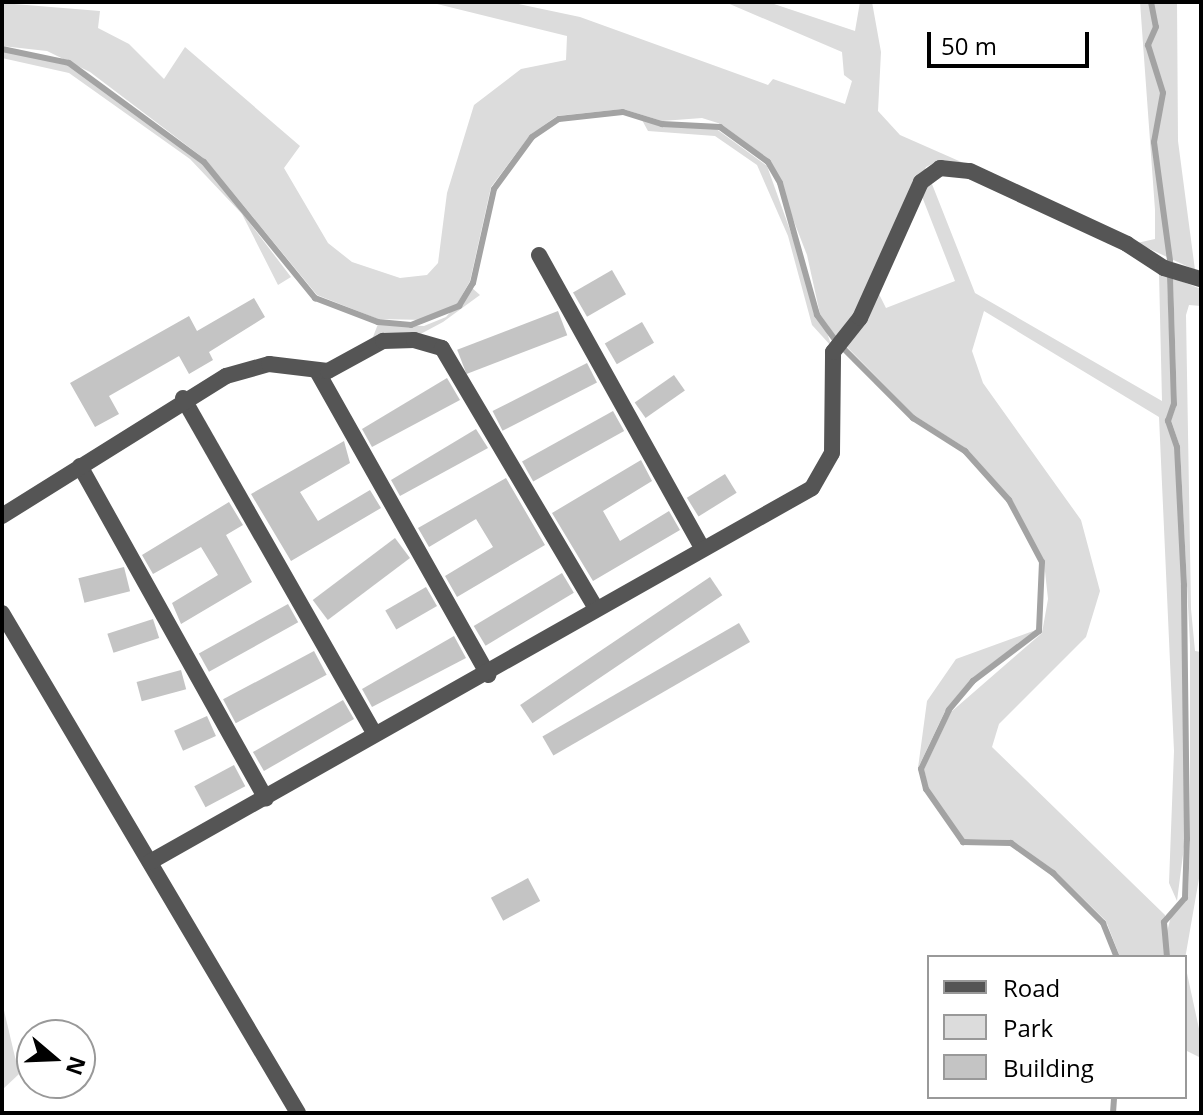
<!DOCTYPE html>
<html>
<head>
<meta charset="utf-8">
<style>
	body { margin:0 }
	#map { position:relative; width:1203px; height:1115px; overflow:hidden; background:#fff; font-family:"Open Sans",sans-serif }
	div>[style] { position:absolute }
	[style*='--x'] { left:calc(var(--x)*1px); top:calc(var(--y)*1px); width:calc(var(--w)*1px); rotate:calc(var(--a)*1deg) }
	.green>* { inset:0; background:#dcdcdc }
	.stream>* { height:6px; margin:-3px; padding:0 3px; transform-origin:3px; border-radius:3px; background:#a3a3a3 }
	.building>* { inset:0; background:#c4c4c4; transform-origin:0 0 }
	.street>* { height:16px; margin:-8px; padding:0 8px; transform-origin:8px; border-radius:8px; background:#555 }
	span { translate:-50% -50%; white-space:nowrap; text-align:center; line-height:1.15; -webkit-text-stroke:7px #fff; paint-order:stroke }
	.frame { position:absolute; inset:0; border:4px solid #000; pointer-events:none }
	.legend { position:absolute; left:927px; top:955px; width:260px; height:144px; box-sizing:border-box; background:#fff; border:2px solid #999; margin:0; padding:10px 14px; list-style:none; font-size:24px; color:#000 }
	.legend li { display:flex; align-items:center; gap:16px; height:40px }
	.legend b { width:40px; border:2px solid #999 }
	.north { position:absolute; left:16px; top:1019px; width:80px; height:80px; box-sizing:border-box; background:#fff; border:2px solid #999; border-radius:50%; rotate:109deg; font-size:22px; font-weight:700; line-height:32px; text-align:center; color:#000 }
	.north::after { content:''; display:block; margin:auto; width:28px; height:36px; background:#000; clip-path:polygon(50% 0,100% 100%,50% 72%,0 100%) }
	.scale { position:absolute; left:927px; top:32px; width:162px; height:36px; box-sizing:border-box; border:4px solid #000; border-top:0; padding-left:10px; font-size:24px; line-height:28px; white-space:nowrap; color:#000; -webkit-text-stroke:6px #fff; paint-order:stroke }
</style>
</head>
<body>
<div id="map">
	<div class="green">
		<div style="clip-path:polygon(429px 2px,509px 2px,580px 17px,768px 85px,773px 79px,845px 104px,852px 81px,844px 75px,842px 52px,725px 2px,768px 2px,855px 31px,860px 2px,872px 2px,881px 52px,878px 111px,900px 135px,984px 172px,938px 161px,926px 167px,859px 314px,837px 338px,820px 314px,807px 255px,770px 160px,721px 124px,702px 118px,662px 121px,623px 109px,557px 116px,530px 135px,491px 187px,470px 281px,457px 304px,427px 320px,378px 319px,317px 295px,206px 160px,90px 72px,47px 51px,2px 46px,2px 3px,100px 11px,98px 28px,129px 44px,164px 79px,185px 47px,300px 146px,284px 168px,328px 243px,352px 262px,400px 278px,427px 275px,438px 263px,447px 193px,474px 105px,521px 69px,566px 60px,567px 36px)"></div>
		<div style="clip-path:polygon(1140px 2px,1177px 2px,1178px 141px,1195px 270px,1137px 243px,1155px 239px,1155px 210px)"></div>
		<div style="clip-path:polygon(2px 50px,71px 66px,204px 163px,291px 277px,278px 285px,242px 214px,190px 159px,69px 73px,2px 58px)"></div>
		<div style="clip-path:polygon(642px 120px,715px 128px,767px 166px,832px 347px,812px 325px,788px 236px,757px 165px,715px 136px,648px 131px)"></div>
		<div style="clip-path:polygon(930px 179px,975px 293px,1162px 401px,1159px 273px,1167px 276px,1172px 403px,1166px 421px,1175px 447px,1185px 645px,1185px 839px,1177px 901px,1169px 883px,1174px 751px,1159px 417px,984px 311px,972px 351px,983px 383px,1081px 520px,1100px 591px,1086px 637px,999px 724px,992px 747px,1165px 915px,1165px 957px,1120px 957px,1106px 921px,1055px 871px,1012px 840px,964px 839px,928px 788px,924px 769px,951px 712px,1042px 633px,1048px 599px,1044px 562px,1011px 498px,967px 449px,915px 416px,847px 347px,879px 294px,886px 308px,955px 281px,921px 194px)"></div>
		<div style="clip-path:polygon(1173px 278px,1201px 289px,1201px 306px,1189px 305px,1186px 315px,1191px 609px,1195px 651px,1201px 652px,1201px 867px,1185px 959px,1169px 957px,1166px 936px,1172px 912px,1188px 899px,1190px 839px,1190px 645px,1180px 447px,1171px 420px,1177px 404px)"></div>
		<div style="clip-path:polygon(472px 288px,480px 295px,443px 322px,413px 338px,371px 342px,378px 324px,424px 326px,446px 317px)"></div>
		<div style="clip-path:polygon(1036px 630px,971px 679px,946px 709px,918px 768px,927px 701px,956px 659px)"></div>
		<div style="clip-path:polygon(1185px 964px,1201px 1038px,1201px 1058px,1185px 1050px)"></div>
		<div style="clip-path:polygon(2px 1002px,19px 1074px,2px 1090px)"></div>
	</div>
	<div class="stream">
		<div style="--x:1151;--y:2;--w:25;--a:79"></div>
		<div style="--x:1156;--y:27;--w:20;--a:114"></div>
		<div style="--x:1148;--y:45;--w:50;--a:72.6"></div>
		<div style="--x:1163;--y:93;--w:50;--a:100.4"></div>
		<div style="--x:1154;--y:142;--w:120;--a:82.3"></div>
		<div style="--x:2;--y:49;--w:68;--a:11.8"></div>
		<div style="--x:69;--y:63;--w:167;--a:36.3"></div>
		<div style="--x:204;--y:162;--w:176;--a:50.8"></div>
		<div style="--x:315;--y:298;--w:67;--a:20.9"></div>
		<div style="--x:378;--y:322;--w:33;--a:5"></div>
		<div style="--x:411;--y:325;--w:52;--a:-21.6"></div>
		<div style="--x:459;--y:306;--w:27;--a:-59"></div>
		<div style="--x:473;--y:283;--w:96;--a:-77.4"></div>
		<div style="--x:494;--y:189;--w:64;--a:-53.8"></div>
		<div style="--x:532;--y:137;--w:32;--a:-34"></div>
		<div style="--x:559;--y:119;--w:64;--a:-6.2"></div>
		<div style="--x:623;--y:112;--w:41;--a:17.1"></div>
		<div style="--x:662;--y:124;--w:58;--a:3"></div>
		<div style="--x:720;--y:127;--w:59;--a:36.1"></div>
		<div style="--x:768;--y:162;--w:24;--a:60"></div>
		<div style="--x:780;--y:183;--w:137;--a:74.3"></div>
		<div style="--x:817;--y:315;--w:31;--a:54"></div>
		<div style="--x:844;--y:349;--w:98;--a:45"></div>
		<div style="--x:913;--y:418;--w:62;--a:32.4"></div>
		<div style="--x:965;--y:451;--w:66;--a:48.1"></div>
		<div style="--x:1009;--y:500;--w:70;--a:62"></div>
		<div style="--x:1042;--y:562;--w:69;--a:92.5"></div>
		<div style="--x:1039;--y:631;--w:83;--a:142.9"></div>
		<div style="--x:973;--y:681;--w:38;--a:130"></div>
		<div style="--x:949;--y:710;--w:65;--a:115.4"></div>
		<div style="--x:921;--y:769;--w:21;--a:76"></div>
		<div style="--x:926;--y:789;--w:65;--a:55.1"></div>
		<div style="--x:963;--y:842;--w:48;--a:1.2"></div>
		<div style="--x:1011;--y:843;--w:52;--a:35.5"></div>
		<div style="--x:1053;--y:873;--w:71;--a:45"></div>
		<div style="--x:1103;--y:923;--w:37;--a:68"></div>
		<div style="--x:1167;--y:957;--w:35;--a:-95"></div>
		<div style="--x:1164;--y:922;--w:32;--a:-49"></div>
		<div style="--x:1185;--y:898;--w:59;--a:-88.1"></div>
		<div style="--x:1187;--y:839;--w:254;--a:-90.7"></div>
		<div style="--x:1184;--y:585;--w:138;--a:-92.9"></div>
		<div style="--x:1177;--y:447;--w:28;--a:-109"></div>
		<div style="--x:1168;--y:421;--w:18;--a:-71"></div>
		<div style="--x:1174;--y:404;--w:126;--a:-91.8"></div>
		<div style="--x:1113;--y:1113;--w:16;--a:-86"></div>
	</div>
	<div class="building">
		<div style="left:612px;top:270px;width:28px;height:45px;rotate:60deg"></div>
		<div style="clip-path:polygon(254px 298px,265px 317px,209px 352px,213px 360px,189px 374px,179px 356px,109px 396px,119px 414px,95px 427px,70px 383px,189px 316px,197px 331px)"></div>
		<div style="left:558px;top:311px;width:26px;height:108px;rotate:69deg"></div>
		<div style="left:642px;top:322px;width:24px;height:43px;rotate:60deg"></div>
		<div style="left:587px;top:363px;width:22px;height:106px;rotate:63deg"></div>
		<div style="left:674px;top:375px;width:19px;height:48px;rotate:55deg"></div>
		<div style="clip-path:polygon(447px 378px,460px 400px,372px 447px,362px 429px)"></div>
		<div style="left:613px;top:411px;width:23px;height:104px;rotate:61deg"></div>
		<div style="clip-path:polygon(476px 429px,488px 448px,400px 496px,391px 480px)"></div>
		<div style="clip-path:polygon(344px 441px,350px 463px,300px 492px,318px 521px,370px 490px,381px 508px,291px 561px,251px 494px)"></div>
		<div style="clip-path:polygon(641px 460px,652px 481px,603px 511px,620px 541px,669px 511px,680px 530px,593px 581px,552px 513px)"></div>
		<div style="left:725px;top:474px;width:22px;height:45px;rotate:58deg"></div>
		<div style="clip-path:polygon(506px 478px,545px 545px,457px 597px,445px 576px,493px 547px,476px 519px,429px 547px,418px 528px)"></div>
		<div style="clip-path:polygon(229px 502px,243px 525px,226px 535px,252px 582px,181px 624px,172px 603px,218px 575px,201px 547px,153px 574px,142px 555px)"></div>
		<div style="left:395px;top:538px;width:25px;height:103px;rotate:53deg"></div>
		<div style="left:124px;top:567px;width:25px;height:47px;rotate:76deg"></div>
		<div style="left:562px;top:573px;width:23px;height:103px;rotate:59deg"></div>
		<div style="left:710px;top:577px;width:22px;height:229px;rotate:56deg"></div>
		<div style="left:426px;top:587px;width:22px;height:47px;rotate:60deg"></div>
		<div style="left:288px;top:604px;width:21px;height:102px;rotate:61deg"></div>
		<div style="left:153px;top:619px;width:20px;height:48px;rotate:72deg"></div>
		<div style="left:739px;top:623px;width:22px;height:227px;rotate:60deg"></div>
		<div style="clip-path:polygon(454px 636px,466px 658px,372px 707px,362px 689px)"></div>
		<div style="left:314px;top:651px;width:27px;height:103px;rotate:62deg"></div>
		<div style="left:181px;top:670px;width:20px;height:46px;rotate:75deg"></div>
		<div style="left:343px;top:700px;width:22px;height:104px;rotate:60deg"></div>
		<div style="left:207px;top:716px;width:22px;height:36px;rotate:66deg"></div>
		<div style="left:234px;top:765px;width:24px;height:45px;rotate:62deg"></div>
		<div style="left:528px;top:878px;width:26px;height:42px;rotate:62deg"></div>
	</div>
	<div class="street">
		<div style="--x:539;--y:255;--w:335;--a:60.9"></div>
		<div style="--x:317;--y:371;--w:349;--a:60.6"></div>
		<div style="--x:183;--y:398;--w:387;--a:60.3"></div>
		<div style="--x:80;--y:466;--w:381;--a:60.8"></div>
		<div style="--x:2;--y:516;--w:264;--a:-32"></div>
		<div style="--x:226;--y:376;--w:45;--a:-15.6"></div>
		<div style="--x:269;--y:364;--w:59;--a:6.8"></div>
		<div style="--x:328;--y:371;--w:63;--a:-28.6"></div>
		<div style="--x:383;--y:341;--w:31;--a:-2"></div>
		<div style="--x:414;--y:340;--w:29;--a:16"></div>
		<div style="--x:442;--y:348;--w:301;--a:59.4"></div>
		<div style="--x:2;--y:613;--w:581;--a:59.37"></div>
		<div style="--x:150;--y:862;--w:760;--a:-29.46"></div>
		<div style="--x:812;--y:488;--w:40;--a:-60.3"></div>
		<div style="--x:832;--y:453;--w:101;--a:-89.4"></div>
		<div style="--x:833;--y:352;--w:43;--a:-51.5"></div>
		<div style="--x:860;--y:318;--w:149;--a:-65.8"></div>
		<div style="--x:921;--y:182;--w:24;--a:-36"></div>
		<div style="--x:940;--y:168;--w:30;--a:6"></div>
		<div style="--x:970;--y:171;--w:173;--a:24.9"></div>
		<div style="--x:1127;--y:244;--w:44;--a:33"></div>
		<div style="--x:1164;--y:268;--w:39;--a:17"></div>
	</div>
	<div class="frame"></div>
	<ul class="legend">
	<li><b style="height:10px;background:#555"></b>Road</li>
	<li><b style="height:22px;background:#dcdcdc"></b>Park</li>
	<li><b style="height:22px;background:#c4c4c4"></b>Building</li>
	</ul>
	<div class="north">N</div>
	<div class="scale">50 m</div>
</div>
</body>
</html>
